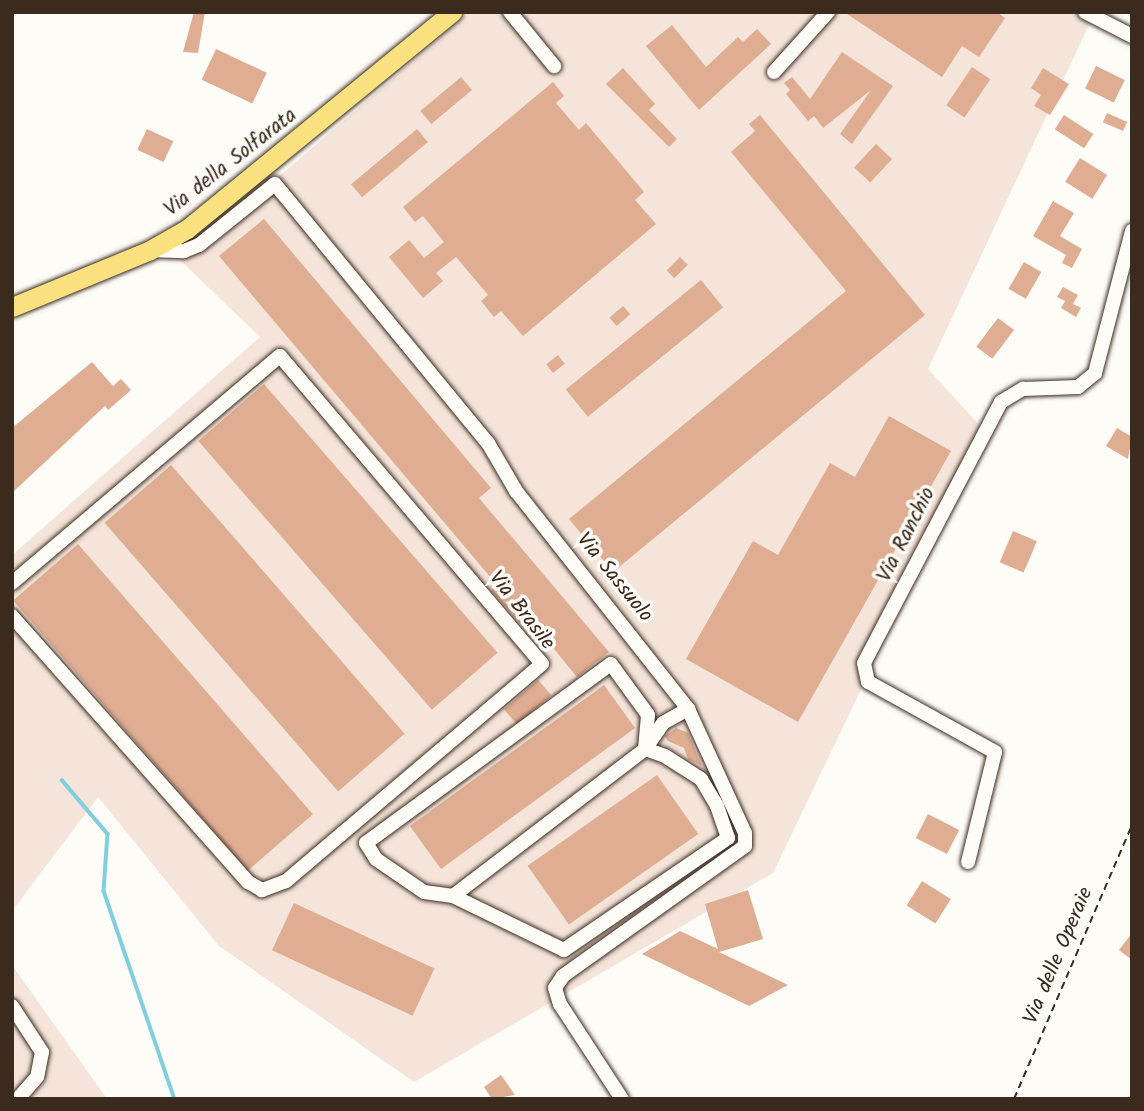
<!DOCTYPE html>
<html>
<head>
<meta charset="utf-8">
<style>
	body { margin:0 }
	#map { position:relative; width:1144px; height:1111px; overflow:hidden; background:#fdfcf7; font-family:Kalam,sans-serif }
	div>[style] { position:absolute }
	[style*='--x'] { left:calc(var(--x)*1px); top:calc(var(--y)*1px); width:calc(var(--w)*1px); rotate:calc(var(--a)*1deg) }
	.built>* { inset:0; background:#f4e4d9 }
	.stream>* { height:3.5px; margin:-1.75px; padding:0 1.75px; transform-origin:1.75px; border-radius:1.75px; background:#81cfde }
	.building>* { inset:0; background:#dfad92; transform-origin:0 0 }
	.path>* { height:2px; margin-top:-1px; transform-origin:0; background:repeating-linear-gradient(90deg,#3b2a1e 0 7px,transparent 0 12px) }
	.roads { filter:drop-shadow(0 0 2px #3b2a1e) drop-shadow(0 0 2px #3b2a1e) }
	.minor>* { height:14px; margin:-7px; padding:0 7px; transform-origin:7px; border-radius:7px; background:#fdfcf7 }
	.major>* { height:19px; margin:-9.5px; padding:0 9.5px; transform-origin:9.5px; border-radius:9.5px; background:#fae180 }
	span { translate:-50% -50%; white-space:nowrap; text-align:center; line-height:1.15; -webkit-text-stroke:7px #fdfcf7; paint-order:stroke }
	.street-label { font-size:21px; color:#3b2a1e }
	.frame { position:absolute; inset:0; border:14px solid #3b2a1e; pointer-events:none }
</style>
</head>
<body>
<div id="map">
	<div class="built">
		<div style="clip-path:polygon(470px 12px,1095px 12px,928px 369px,985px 431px,773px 873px,414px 1082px,219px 946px,98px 797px,12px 911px,12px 555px,260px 337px,181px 261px)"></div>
		<div style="clip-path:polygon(12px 965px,107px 1099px,12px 1099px)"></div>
	</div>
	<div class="stream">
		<div style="--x:62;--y:780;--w:71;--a:49.6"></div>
		<div style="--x:108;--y:834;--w:57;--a:94"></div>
		<div style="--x:104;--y:891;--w:220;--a:71.2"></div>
	</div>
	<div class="building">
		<div style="clip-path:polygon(194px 12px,205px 12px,198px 53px,183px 52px)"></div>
		<div style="clip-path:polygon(844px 12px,997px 12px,1005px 18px,979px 57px,962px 46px,942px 77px)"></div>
		<div style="clip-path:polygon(672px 25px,706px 67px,738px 37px,743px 42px,757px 29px,771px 44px,699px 110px,646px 46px)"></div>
		<div style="left:216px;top:49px;width:56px;height:34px;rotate:25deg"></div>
		<div style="clip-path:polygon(842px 52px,893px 86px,852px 144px,840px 134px,871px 90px,823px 128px,814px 116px,808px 121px,786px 94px,790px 90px,784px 83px,792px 77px,810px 99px)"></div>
		<div style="left:1096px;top:66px;width:32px;height:25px;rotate:26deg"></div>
		<div style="left:972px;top:67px;width:22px;height:46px;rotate:34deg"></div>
		<div style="clip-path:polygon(623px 68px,655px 104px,649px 110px,677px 139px,669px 147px,606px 84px)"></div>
		<div style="clip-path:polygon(1043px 68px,1069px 84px,1050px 115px,1034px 106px,1041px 95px,1031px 88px)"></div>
		<div style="left:461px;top:77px;width:17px;height:53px;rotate:50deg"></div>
		<div style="clip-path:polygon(553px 82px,564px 96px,556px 103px,579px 130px,586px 123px,644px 192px,635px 200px,656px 224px,523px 336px,501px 311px,494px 317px,481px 301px,488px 295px,456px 257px,436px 273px,443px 281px,423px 298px,389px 257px,409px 240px,424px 258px,444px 242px,423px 216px,415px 222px,403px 207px)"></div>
		<div style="left:1107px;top:113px;width:22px;height:10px;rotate:24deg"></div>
		<div style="clip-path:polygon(760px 115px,925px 315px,613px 572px,569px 519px,846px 291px,731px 152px,755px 131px,749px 124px)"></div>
		<div style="left:1064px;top:115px;width:35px;height:17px;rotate:33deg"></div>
		<div style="left:147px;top:129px;width:29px;height:23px;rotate:25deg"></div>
		<div style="left:417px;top:129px;width:17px;height:86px;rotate:50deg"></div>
		<div style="left:876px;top:144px;width:22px;height:32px;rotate:43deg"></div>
		<div style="left:1080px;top:158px;width:32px;height:28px;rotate:32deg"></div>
		<div style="clip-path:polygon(1053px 201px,1074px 213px,1060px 236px,1082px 249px,1072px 268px,1062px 263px,1066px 255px,1033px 236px)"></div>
		<div style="clip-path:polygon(264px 219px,491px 488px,479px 498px,609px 652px,577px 677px,545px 638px,538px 644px,491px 590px,497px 585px,219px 256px)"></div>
		<div style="left:680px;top:257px;width:11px;height:19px;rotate:45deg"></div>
		<div style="left:1024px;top:262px;width:20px;height:31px;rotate:30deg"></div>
		<div style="left:701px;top:280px;width:35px;height:174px;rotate:51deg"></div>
		<div style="clip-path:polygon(1063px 287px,1078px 295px,1073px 304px,1081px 308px,1076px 317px,1061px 308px,1065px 301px,1057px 297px)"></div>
		<div style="left:623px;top:306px;width:11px;height:18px;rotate:49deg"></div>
		<div style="left:998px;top:318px;width:20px;height:36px;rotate:37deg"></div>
		<div style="left:558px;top:355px;width:11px;height:15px;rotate:52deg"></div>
		<div style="clip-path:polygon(92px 362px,113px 386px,121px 379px,131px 390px,108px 410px,105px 406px,12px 493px,12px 428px)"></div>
		<div style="left:264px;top:384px;width:356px;height:87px;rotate:49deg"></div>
		<div style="clip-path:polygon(889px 416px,951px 451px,798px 722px,686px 659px,753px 541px,778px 555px,830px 463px,855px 477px)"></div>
		<div style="clip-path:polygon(1117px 428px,1132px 437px,1128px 459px,1106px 446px)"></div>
		<div style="left:171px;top:465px;width:356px;height:88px;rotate:49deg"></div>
		<div style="left:1013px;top:531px;width:26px;height:34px;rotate:23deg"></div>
		<div style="left:78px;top:544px;width:358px;height:86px;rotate:49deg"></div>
		<div style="left:538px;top:680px;width:20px;height:45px;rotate:49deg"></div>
		<div style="left:604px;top:685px;width:53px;height:240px;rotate:54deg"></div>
		<div style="clip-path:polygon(676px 728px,688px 733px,702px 766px,688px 759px,684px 748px,668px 741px,665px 736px)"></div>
		<div style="left:657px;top:775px;width:72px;height:158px;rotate:55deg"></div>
		<div style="left:928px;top:814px;width:35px;height:27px;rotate:27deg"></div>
		<div style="left:922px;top:881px;width:34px;height:29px;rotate:32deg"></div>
		<div style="clip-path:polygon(748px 890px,763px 939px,719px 952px,788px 985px,749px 1006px,642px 954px,680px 931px,718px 949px,705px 904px)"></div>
		<div style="left:294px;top:903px;width:155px;height:52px;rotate:25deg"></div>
		<div style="clip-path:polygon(1132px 933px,1132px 960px,1119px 950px)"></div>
		<div style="clip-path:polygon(501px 1075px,515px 1095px,492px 1099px,484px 1087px)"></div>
	</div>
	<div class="path">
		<div style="--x:1014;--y:1099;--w:298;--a:-66.7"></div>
	</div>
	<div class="roads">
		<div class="minor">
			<div style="--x:510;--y:12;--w:70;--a:50.8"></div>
			<div style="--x:1085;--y:12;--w:53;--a:27.1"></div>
			<div style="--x:774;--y:72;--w:81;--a:-48"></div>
			<div style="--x:151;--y:250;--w:33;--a:2"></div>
			<div style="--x:184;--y:251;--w:16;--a:-22"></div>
			<div style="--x:199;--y:245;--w:97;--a:-38.8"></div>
			<div style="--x:275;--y:184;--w:335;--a:50.6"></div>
			<div style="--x:488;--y:443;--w:56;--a:59.7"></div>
			<div style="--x:516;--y:491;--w:278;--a:51.7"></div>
			<div style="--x:688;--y:709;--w:136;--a:65.3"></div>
			<div style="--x:745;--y:833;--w:13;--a:90"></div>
			<div style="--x:745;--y:846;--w:224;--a:144.5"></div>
			<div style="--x:563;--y:976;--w:14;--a:124"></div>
			<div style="--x:555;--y:988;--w:17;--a:73"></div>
			<div style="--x:560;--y:1004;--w:113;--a:56.9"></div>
			<div style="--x:12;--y:583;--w:351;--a:-40.3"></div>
			<div style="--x:280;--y:356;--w:404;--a:49.6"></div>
			<div style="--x:542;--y:664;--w:336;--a:139.7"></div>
			<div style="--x:286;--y:881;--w:26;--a:159"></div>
			<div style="--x:262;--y:890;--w:16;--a:-150"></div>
			<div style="--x:248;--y:882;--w:356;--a:-131.6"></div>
			<div style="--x:968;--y:862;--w:113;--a:-76.2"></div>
			<div style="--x:995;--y:752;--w:145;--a:-151.1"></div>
			<div style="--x:868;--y:682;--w:19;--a:-102"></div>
			<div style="--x:864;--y:663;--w:295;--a:-62.3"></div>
			<div style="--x:1001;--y:402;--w:26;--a:-31"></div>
			<div style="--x:1023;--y:389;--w:55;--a:-2.1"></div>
			<div style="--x:1078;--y:387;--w:22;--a:-39"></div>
			<div style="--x:1095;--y:373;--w:147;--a:-75.4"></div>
			<div style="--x:453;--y:896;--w:242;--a:-37.4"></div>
			<div style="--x:645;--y:749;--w:21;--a:19"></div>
			<div style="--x:665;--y:756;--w:43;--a:32.6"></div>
			<div style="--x:701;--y:779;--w:31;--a:59"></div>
			<div style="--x:717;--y:806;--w:34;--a:71"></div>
			<div style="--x:728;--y:838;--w:199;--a:145.7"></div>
			<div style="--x:564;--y:950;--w:123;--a:-154.1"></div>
			<div style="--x:453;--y:896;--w:29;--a:-172"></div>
			<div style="--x:424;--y:892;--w:58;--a:-145.5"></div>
			<div style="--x:376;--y:859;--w:19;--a:-122"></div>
			<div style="--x:366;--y:843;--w:303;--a:-36.2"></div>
			<div style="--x:611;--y:664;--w:63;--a:54"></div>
			<div style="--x:648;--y:715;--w:34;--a:95"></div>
			<div style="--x:645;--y:749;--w:32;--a:-55"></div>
			<div style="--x:663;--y:723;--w:29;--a:-29"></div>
			<div style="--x:12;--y:1006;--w:55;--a:56.9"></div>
			<div style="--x:42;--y:1052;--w:25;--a:101"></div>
			<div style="--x:37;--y:1077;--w:29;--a:131"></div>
		</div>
		<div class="major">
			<div style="--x:12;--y:307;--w:149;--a:-22.4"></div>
			<div style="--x:150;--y:250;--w:43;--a:-29.6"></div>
			<div style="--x:187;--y:229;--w:343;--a:-39.3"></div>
		</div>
	</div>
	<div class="street-label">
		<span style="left:231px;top:163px;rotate:-38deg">Via della Solfarata</span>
		<span style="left:907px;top:535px;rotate:-63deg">Via Ranchio</span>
		<span style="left:614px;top:578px;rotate:51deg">Via Sassuolo</span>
		<span style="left:521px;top:611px;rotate:52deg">Via Brasile</span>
		<span style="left:1059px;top:956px;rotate:-67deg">Via delle Operaie</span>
	</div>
	<div class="frame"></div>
</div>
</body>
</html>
